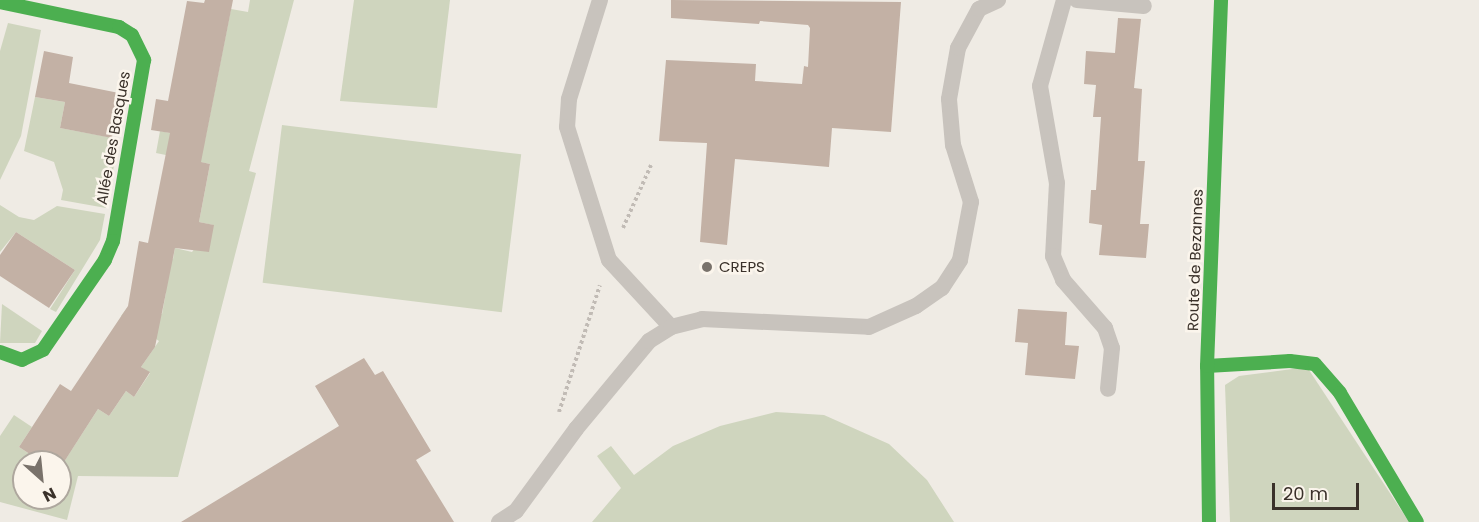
<!DOCTYPE html>
<html>
<head>
<meta charset="utf-8">
<style>
	body { margin:0 }
	#map { position:relative; width:1479px; height:522px; overflow:hidden; background:#efebe4; font-family:Poppins,sans-serif }
	div>[style] { position:absolute }
	[style*='--x'] { left:calc(var(--x)*1px); top:calc(var(--y)*1px); width:calc(var(--w)*1px); rotate:calc(var(--a)*1deg) }
	.green>* { inset:0; background:#cfd5be; transform-origin:0 0 }
	.building>* { inset:0; background:#c3b1a5 }
	.path>* { height:4px; margin-top:-2px; transform-origin:0; background:repeating-linear-gradient(90deg,#c1bbb5 0 3px,transparent 0 6px) }
	.lane>* { height:16px; margin:-8px; padding:0 8px; transform-origin:8px; border-radius:8px; background:#c8c3bd }
	.fast>* { height:14px; margin:-7px; padding:0 7px; transform-origin:7px; border-radius:7px; background:#4caf50 }
	.dots>* { width:16px; height:16px; translate:-50% -50%; box-sizing:border-box; border:3px solid #fbf5ec; border-radius:50% }
	span { translate:-50% -50%; white-space:nowrap; text-align:center; line-height:1.15; -webkit-text-stroke:5px #fbf5ec; paint-order:stroke }
	.street-label { font-size:15px; color:#3a312a }
	.poi-label { font-size:15px; color:#3a312a }
	.left { translate:0 -50%; text-align:left }
	.north { position:absolute; left:12px; top:450px; width:60px; height:60px; box-sizing:border-box; background:#fbf5ec; border:2px solid #aea79e; border-radius:50%; rotate:153deg; font-size:16px; font-weight:700; line-height:24px; text-align:center; color:#3a312a }
	.north::after { content:''; display:block; margin:auto; width:21px; height:27px; background:#79726b; clip-path:polygon(50% 0,100% 100%,50% 72%,0 100%) }
	.scale { position:absolute; left:1272px; top:483px; width:87px; height:27px; box-sizing:border-box; border:3px solid #3a312a; border-top:0; padding-left:8px; font-size:18px; line-height:21px; white-space:nowrap; color:#3a312a; -webkit-text-stroke:4px #fbf5ec; paint-order:stroke }
</style>
</head>
<body>
<div id="map">
	<div class="green">
		<div style="clip-path:polygon(250px 0,294px 0,249px 171px,256px 173px,178px 477px,78px 476px,67px 520px,0 502px,0 436px,14px 415px,32px 427px,19px 447px,42px 462px,24px 462px,24px 498px,60px 498px,60px 468px,98px 409px,109px 416px,126px 391px,134px 397px,150px 373px,141px 367px,159px 341px,121px 316px,127px 308px,162px 314px,166px 292px,156px 290px,161px 257px,173px 259px,175px 248px,192px 252px,213px 225px,199px 222px,210px 164px,156px 153px,160px 131px,205px 140px,231px 9px,248px 12px)"></div>
		<div style="clip-path:polygon(354px 0,450px 0,437px 108px,340px 101px)"></div>
		<div style="clip-path:polygon(8px 23px,41px 30px,21px 136px,0 180px,0 51px)"></div>
		<div style="clip-path:polygon(35px 97px,65px 102px,60px 128px,119px 139px,106px 208px,61px 200px,63px 190px,54px 162px,24px 151px)"></div>
		<div style="left:282px;top:125px;width:241px;height:159px;rotate:7deg"></div>
		<div style="clip-path:polygon(0 205px,19px 217px,34px 220px,57px 206px,105px 214px,100px 240px,56px 312px,50px 309px,75px 270px,16px 232px,0 252px)"></div>
		<div style="clip-path:polygon(2px 304px,42px 331px,35px 343px,0 343px)"></div>
		<div style="clip-path:polygon(1307px 367px,1409px 522px,1230px 522px,1225px 385px,1239px 376px)"></div>
		<div style="clip-path:polygon(776px 412px,824px 415px,889px 444px,927px 480px,954px 522px,592px 522px,621px 488px,597px 456px,611px 446px,634px 475px,673px 446px,720px 426px)"></div>
	</div>
	<div class="building">
		<div style="clip-path:polygon(205px 0,233px 0,201px 162px,210px 164px,199px 222px,214px 225px,209px 252px,175px 248px,155px 347px,141px 367px,150px 372px,134px 397px,126px 391px,109px 416px,98px 409px,64px 462px,42px 462px,19px 447px,60px 384px,71px 391px,128px 306px,139px 241px,148px 243px,170px 133px,151px 130px,156px 99px,168px 101px,187px 1px,204px 3px)"></div>
		<div style="clip-path:polygon(671px 0,901px 2px,891px 132px,832px 128px,829px 167px,735px 159px,727px 245px,700px 242px,707px 143px,659px 141px,666px 60px,756px 64px,755px 81px,802px 84px,804px 66px,808px 67px,810px 28px,808px 25px,760px 21px,759px 24px,671px 18px)"></div>
		<div style="clip-path:polygon(1118px 18px,1141px 19px,1134px 88px,1142px 89px,1138px 161px,1145px 161px,1140px 224px,1149px 224px,1146px 258px,1099px 255px,1102px 225px,1089px 223px,1091px 190px,1096px 190px,1101px 117px,1093px 117px,1096px 85px,1084px 84px,1086px 51px,1115px 53px)"></div>
		<div style="clip-path:polygon(44px 51px,73px 57px,69px 83px,119px 93px,112px 138px,60px 128px,65px 102px,35px 97px)"></div>
		<div style="clip-path:polygon(16px 232px,75px 270px,49px 308px,0 276px,0 255px)"></div>
		<div style="clip-path:polygon(1018px 309px,1067px 312px,1065px 345px,1079px 346px,1075px 379px,1025px 375px,1028px 343px,1015px 342px)"></div>
		<div style="clip-path:polygon(364px 358px,375px 375px,383px 371px,431px 451px,416px 460px,454px 522px,181px 522px,339px 426px,315px 386px)"></div>
	</div>
	<div class="path">
		<div style="--x:623;--y:228;--w:69;--a:-66"></div>
		<div style="--x:559;--y:412;--w:133;--a:-72.1"></div>
	</div>
	<div class="lane">
		<div style="--x:600;--y:0;--w:104;--a:107.4"></div>
		<div style="--x:569;--y:99;--w:28;--a:94"></div>
		<div style="--x:567;--y:127;--w:139;--a:72.5"></div>
		<div style="--x:609;--y:260;--w:91;--a:47.2"></div>
		<div style="--x:1064;--y:0;--w:89;--a:105.6"></div>
		<div style="--x:1040;--y:86;--w:98;--a:80.1"></div>
		<div style="--x:1057;--y:183;--w:73;--a:93.1"></div>
		<div style="--x:1053;--y:256;--w:26;--a:67"></div>
		<div style="--x:1063;--y:280;--w:64;--a:48.8"></div>
		<div style="--x:1105;--y:328;--w:21;--a:71"></div>
		<div style="--x:1112;--y:348;--w:41;--a:95.6"></div>
		<div style="--x:1077;--y:0;--w:67;--a:5.1"></div>
		<div style="--x:499;--y:522;--w:20;--a:-33"></div>
		<div style="--x:516;--y:511;--w:102;--a:-53.8"></div>
		<div style="--x:576;--y:429;--w:114;--a:-50.3"></div>
		<div style="--x:649;--y:341;--w:26;--a:-32"></div>
		<div style="--x:671;--y:327;--w:32;--a:-14"></div>
		<div style="--x:702;--y:319;--w:167;--a:2.7"></div>
		<div style="--x:869;--y:327;--w:51;--a:-24.1"></div>
		<div style="--x:916;--y:306;--w:32;--a:-35"></div>
		<div style="--x:942;--y:288;--w:33;--a:-57"></div>
		<div style="--x:960;--y:260;--w:59;--a:-79.3"></div>
		<div style="--x:971;--y:202;--w:60;--a:-107.5"></div>
		<div style="--x:953;--y:145;--w:46;--a:-95"></div>
		<div style="--x:949;--y:99;--w:52;--a:-80"></div>
		<div style="--x:958;--y:48;--w:44;--a:-61.7"></div>
		<div style="--x:979;--y:9;--w:21;--a:-25"></div>
	</div>
	<div class="fast">
		<div style="--x:0;--y:2;--w:122;--a:11.9"></div>
		<div style="--x:119;--y:27;--w:15;--a:32"></div>
		<div style="--x:132;--y:35;--w:28;--a:64"></div>
		<div style="--x:144;--y:60;--w:184;--a:99.7"></div>
		<div style="--x:113;--y:241;--w:21;--a:113"></div>
		<div style="--x:105;--y:260;--w:109;--a:124.6"></div>
		<div style="--x:43;--y:350;--w:23;--a:155"></div>
		<div style="--x:22;--y:360;--w:23;--a:-160"></div>
		<div style="--x:1207;--y:366;--w:83;--a:-3.4"></div>
		<div style="--x:1290;--y:361;--w:25;--a:7"></div>
		<div style="--x:1315;--y:364;--w:38;--a:49"></div>
		<div style="--x:1340;--y:393;--w:150;--a:59.2"></div>
		<div style="--x:1209;--y:522;--w:156;--a:-90.7"></div>
		<div style="--x:1207;--y:366;--w:366;--a:-87.8"></div>
	</div>
	<div class="dots">
		<div style="left:707px;top:267px;background:#79726b"></div>
	</div>
	<div class="street-label">
		<span style="left:113px;top:138px;rotate:-80deg">Allée des Basques</span>
		<span style="left:1195px;top:260px;rotate:-88deg">Route de Bezannes</span>
	</div>
	<div class="poi-label">
		<span class="left" style="left:719px;top:267px">CREPS</span>
	</div>
	<div class="north">N</div>
	<div class="scale">20 m</div>
</div>
</body>
</html>
